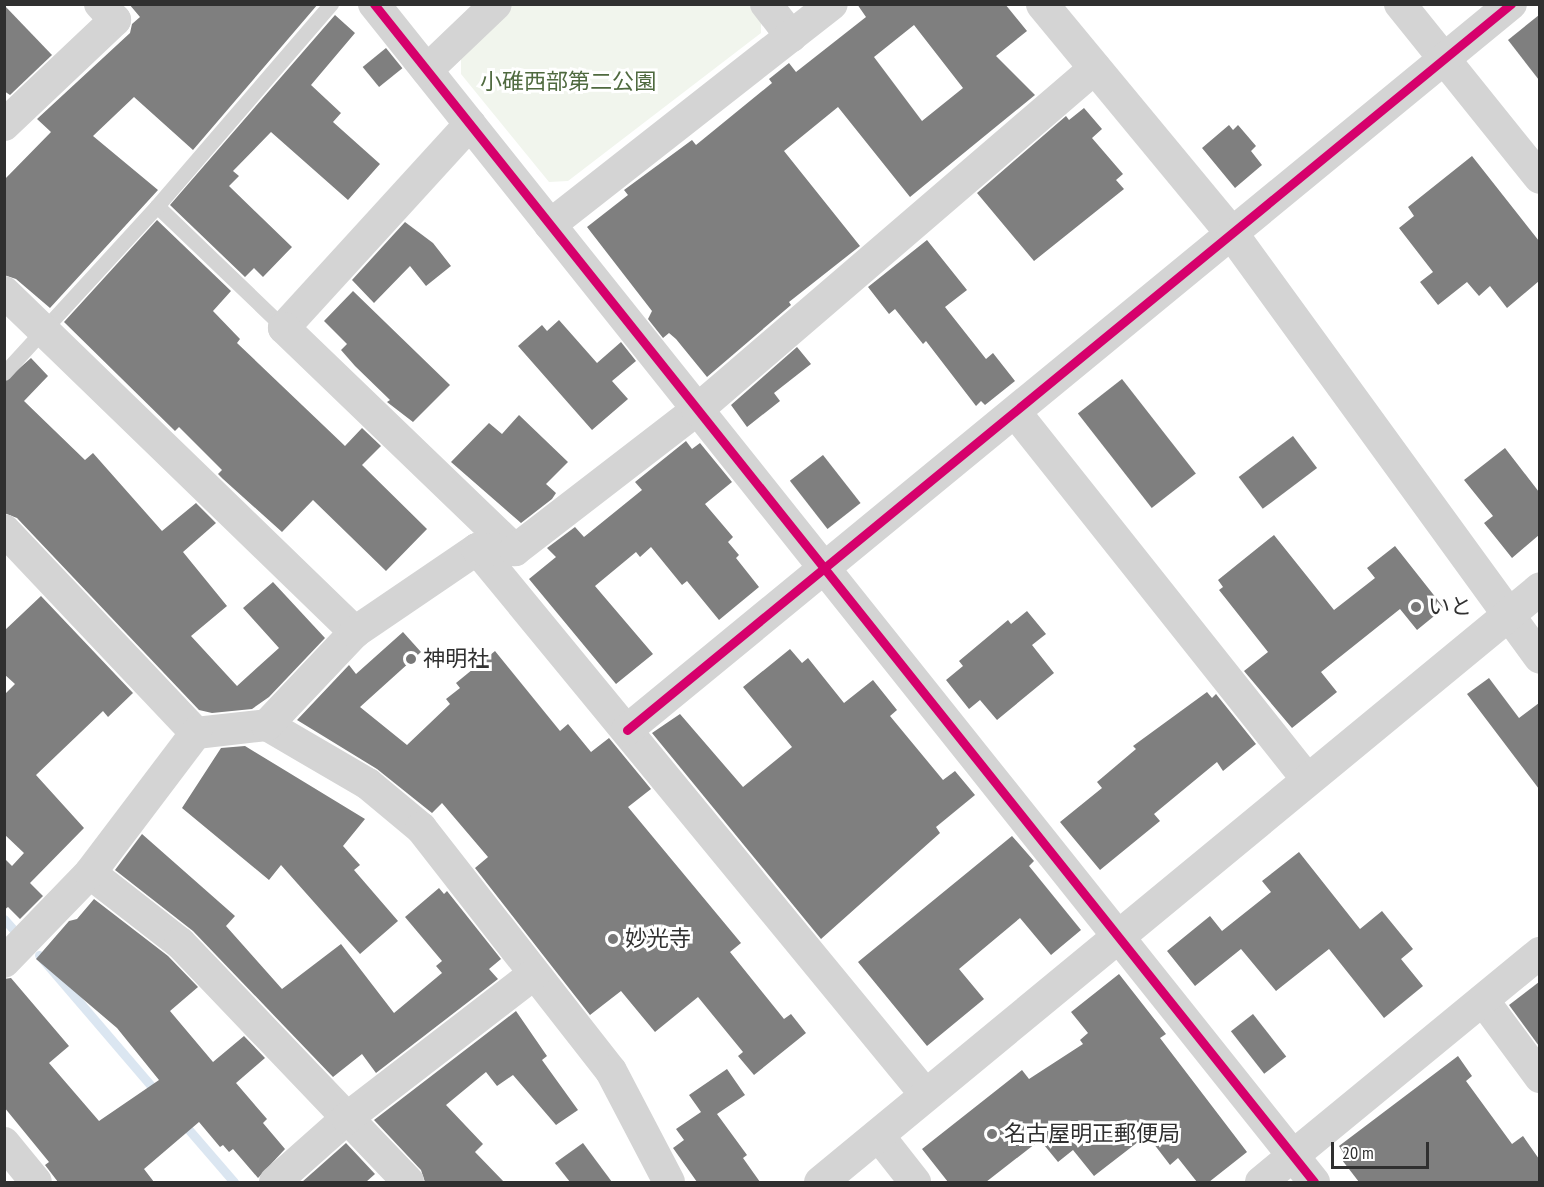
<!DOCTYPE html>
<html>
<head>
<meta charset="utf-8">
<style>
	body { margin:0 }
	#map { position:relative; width:1544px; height:1187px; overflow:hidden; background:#fff; font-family:"PT Sans Narrow","Noto Sans JP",sans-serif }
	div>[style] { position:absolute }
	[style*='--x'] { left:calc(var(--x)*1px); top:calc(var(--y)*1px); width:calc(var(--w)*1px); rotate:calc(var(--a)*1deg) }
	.green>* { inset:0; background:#f1f5ed }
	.stream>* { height:9px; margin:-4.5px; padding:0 4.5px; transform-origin:4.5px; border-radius:4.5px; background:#dbe6f1 }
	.building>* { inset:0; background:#7f7f7f; transform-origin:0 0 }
	.service>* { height:15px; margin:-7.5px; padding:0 7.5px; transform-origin:7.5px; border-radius:7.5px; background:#d4d4d4 }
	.minor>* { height:32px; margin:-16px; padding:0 16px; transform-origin:16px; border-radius:16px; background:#d4d4d4 }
	.tertiary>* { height:33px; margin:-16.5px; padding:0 16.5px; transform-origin:16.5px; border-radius:16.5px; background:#d4d4d4 }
	.cycleway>* { height:9px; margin:-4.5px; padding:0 4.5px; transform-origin:4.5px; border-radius:4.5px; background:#d6006c }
	.dots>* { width:16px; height:16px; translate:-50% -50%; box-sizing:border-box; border:3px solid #fff; border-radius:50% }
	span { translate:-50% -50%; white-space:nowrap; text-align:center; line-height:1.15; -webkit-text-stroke:6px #fff; paint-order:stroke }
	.park-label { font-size:22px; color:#4f6a3f }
	.poi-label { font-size:22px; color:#303030 }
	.left { translate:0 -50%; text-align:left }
	.frame { position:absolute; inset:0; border:6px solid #303030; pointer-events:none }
	.scale { position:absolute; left:1331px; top:1142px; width:98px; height:27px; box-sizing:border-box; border:3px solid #303030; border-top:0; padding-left:8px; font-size:18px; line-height:21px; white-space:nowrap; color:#303030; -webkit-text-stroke:4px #fff; paint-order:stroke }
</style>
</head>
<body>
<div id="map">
	<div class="green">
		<div style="clip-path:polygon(511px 5px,749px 5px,761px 21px,761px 33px,568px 181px,549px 182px,461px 74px,461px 52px)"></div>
	</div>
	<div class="stream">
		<div style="--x:4;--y:919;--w:15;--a:48"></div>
		<div style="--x:39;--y:955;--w:183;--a:49.4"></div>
		<div style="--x:183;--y:1123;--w:78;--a:49.2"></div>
	</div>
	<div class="building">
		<div style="clip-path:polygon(129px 4px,318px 4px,193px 150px,134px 97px,93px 136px,158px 190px,50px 308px,16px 279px,4px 275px,4px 180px,51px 132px,37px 119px,130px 33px,132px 24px,140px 17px)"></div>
		<div style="clip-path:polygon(evenodd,857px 4px,1005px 4px,1027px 31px,996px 56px,1035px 95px,910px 197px,838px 107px,784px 151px,860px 246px,789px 302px,791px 305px,707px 377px,676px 339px,669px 333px,663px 338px,648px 319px,652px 311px,587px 227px,628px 195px,624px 190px,692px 140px,696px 145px,772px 83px,769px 79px,789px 63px,796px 72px,866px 17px,857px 4px,914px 25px,963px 88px,922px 121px,874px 57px,914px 25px)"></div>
		<div style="clip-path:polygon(4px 5px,52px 55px,10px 95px,4px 91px)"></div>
		<div style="clip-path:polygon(335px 15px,355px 33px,311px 85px,341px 113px,333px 122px,380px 164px,348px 200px,271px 132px,233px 171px,239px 176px,229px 186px,292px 247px,263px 277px,254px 268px,245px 277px,170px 205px)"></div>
		<div style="clip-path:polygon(1539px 15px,1539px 80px,1508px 40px)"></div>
		<div style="left:386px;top:48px;width:26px;height:30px;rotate:51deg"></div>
		<div style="clip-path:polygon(1084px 108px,1102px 129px,1092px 138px,1123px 174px,1116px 180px,1124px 189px,1034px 261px,977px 193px,1066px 116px,1069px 120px)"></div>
		<div style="clip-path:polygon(1229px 125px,1233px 130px,1238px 125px,1256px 146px,1251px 151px,1262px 165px,1235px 188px,1202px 148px)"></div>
		<div style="clip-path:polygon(1472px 156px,1539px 241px,1539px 281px,1507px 308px,1490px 286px,1479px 296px,1467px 282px,1438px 305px,1420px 282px,1433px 272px,1399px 228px,1414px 216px,1408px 207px)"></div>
		<div style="clip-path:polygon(157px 220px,231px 291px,213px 311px,240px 339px,237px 343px,345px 446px,362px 428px,381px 446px,362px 465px,427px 529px,386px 571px,313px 500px,282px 532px,223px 479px,218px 474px,222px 470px,179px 427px,175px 431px,64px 322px)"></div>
		<div style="clip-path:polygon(405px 222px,433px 243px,451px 266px,426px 286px,410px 266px,374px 303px,352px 280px)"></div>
		<div style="clip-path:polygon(927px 240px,967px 290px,945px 307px,986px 359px,993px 353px,1015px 381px,985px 405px,981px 401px,976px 406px,926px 341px,923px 344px,895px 309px,889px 314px,868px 287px)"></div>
		<div style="clip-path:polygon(353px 291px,450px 385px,413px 422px,387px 402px,390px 400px,355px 366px,341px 350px,347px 344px,324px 321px)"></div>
		<div style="clip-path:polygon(559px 320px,597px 363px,621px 342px,636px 361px,612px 381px,628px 399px,592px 430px,518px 346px,542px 325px,547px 331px)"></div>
		<div style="clip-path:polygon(797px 347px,811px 364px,774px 393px,780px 401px,747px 427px,731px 405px)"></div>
		<div style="clip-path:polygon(31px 358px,48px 376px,24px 401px,85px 460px,93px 453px,162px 531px,196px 503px,216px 523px,183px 552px,227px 606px,191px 636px,237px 686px,279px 648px,243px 608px,273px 582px,325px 638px,269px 697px,252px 709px,212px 713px,199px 710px,17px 518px,4px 513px,4px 382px)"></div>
		<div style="left:1122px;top:379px;width:120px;height:56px;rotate:52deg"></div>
		<div style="clip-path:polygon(519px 415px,568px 462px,546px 484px,556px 493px,552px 499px,521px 523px,451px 462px,489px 423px,502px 434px)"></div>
		<div style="left:1293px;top:436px;width:40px;height:68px;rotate:53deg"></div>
		<div style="clip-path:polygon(686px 441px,692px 449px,700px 443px,732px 482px,705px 504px,733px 537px,728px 542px,739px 555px,736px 558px,759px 587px,719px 620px,687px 581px,682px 585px,651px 547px,640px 557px,636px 552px,595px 586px,653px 654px,616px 684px,529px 579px,556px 557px,547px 548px,575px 527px,584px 537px,642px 490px,635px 482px)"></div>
		<div style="clip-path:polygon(1505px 448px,1539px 492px,1539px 535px,1512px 558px,1484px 523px,1493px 516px,1464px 480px)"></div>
		<div style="left:823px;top:455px;width:61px;height:42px;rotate:52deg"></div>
		<div style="clip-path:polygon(1274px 535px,1334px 610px,1375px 578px,1367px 568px,1395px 546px,1444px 608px,1417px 630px,1400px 609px,1321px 672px,1337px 692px,1292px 728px,1244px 671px,1268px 652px,1219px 590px,1223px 587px,1218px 580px)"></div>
		<div style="clip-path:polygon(41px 596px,133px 693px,108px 717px,103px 711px,36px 775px,84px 828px,30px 883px,43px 896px,20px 919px,8px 907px,4px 910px,4px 858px,12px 866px,24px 853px,4px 834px,4px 695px,15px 684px,4px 674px,4px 631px)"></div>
		<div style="clip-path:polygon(1027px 611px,1046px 634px,1032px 645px,1054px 673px,997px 720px,980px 700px,969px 709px,946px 680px,963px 666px,959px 661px,1008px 620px,1011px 624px)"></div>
		<div style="clip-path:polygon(403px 632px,421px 652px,360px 707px,407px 745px,450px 704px,446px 699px,460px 688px,456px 683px,495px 651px,560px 731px,568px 724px,591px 752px,609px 738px,651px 789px,628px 807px,741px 943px,730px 952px,784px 1019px,791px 1014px,806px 1033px,754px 1075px,738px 1056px,743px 1052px,698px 997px,655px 1032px,621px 991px,590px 1015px,475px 868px,488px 857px,442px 803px,432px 813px,377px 769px,297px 720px,349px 665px,356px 674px)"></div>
		<div style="clip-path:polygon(790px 649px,802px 663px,808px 658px,844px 703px,873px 680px,897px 710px,890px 716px,943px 780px,955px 771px,975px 795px,936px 827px,940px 833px,821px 939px,652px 733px,680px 714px,743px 787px,792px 747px,743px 687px)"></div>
		<div style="clip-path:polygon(1489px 678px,1519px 718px,1539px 703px,1539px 789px,1467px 694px)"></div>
		<div style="clip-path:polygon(1207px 692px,1212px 698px,1216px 694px,1256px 744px,1223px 771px,1217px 762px,1154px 814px,1160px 821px,1100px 870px,1060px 822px,1102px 788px,1097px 782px,1136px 749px,1133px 746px)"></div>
		<div style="clip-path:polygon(245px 746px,365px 819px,343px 846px,360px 865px,354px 870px,398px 921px,360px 954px,281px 865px,269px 880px,182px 808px,221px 748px)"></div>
		<div style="clip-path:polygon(142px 834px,235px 916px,226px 926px,282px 989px,341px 944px,394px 1013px,442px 973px,436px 966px,442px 961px,405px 917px,439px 888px,444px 894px,447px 891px,501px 959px,489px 969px,498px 979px,376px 1073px,362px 1054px,333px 1077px,193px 931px,115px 870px)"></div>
		<div style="clip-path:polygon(1012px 836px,1034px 861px,1029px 866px,1081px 930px,1051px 955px,1020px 918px,959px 969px,984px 999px,927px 1046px,858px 962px)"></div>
		<div style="clip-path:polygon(1299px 852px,1360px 929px,1382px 911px,1413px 949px,1401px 959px,1423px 986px,1384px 1018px,1329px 949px,1276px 991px,1241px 949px,1195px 986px,1167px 951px,1210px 916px,1222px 931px,1271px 892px,1262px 881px)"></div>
		<div style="clip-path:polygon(94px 899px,168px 956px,198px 987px,170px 1011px,213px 1062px,244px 1036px,265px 1058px,236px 1083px,267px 1119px,263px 1123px,285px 1149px,258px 1178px,233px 1149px,229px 1152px,223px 1145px,220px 1147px,199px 1122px,144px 1169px,154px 1182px,58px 1182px,45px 1165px,49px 1162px,4px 1107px,4px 979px,11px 978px,69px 1046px,49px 1063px,99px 1121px,159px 1080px,117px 1028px,36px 959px,69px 921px,77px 919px)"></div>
		<div style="clip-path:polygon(1119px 974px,1166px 1034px,1160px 1038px,1247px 1152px,1209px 1182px,1197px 1182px,1178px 1158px,1170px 1165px,1147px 1135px,1094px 1176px,1073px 1150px,1058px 1162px,1040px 1140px,986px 1182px,948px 1182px,922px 1149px,1022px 1070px,1029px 1079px,1083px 1044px,1080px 1040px,1088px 1033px,1071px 1012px)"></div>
		<div style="clip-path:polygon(1539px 982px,1539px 1046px,1509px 1005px)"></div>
		<div style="clip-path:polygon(516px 1011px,547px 1056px,542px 1060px,578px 1110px,556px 1125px,513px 1075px,497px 1086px,486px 1072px,446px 1105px,483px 1144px,475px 1152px,504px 1182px,425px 1182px,421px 1170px,374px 1120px)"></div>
		<div style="left:1253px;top:1014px;width:54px;height:28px;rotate:52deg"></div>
		<div style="clip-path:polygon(1458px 1056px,1472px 1076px,1466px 1081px,1512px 1144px,1523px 1136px,1539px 1159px,1539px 1182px,1359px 1182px,1342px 1160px,1346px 1157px,1339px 1146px)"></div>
		<div style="clip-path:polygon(727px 1069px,745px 1095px,717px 1114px,747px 1155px,743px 1158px,760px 1182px,697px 1182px,673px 1148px,684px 1140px,676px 1129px,701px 1112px,689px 1095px)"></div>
		<div style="clip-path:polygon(346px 1143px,375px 1174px,366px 1182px,302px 1182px)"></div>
		<div style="clip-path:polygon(583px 1143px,612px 1182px,570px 1182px,555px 1163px)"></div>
	</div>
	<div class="service">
		<div style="--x:157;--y:206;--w:176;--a:43.8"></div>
		<div style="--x:4;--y:373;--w:226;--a:-47.5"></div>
		<div style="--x:157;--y:206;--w:267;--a:-49.3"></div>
	</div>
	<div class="minor">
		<div style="--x:374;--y:4;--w:1507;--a:51.41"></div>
		<div style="--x:766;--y:4;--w:41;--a:52"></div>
		<div style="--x:1400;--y:4;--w:223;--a:51.2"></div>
		<div style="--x:427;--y:70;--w:95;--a:-43.7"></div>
		<div style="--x:470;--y:124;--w:276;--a:132.4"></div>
		<div style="--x:284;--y:328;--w:320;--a:43.9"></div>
		<div style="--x:4;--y:125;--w:153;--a:-43.4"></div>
		<div style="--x:115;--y:20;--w:22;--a:-133"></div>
		<div style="--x:550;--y:225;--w:358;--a:-38.1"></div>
		<div style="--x:4;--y:292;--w:489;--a:44.1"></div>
		<div style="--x:1015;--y:412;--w:470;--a:51.5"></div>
		<div style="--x:4;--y:530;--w:279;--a:46.6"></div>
		<div style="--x:196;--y:733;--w:71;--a:-6.4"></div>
		<div style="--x:267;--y:725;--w:117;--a:30.3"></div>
		<div style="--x:368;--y:784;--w:69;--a:39.7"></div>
		<div style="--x:421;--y:828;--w:308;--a:52"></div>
		<div style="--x:611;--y:1071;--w:125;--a:62.4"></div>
		<div style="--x:477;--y:549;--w:707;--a:50.57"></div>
		<div style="--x:1508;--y:614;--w:54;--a:54"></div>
		<div style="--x:267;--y:725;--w:128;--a:-46.6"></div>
		<div style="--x:355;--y:632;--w:148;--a:-34.2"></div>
		<div style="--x:477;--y:549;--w:38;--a:2"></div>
		<div style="--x:515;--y:550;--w:230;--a:-37.6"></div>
		<div style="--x:697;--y:410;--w:525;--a:-40.67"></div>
		<div style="--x:627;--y:730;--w:1144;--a:-39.4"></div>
		<div style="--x:90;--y:873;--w:114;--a:37.9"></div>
		<div style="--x:180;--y:943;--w:330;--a:46.3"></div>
		<div style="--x:4;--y:962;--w:124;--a:-46"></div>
		<div style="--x:90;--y:873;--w:176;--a:-52.9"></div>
		<div style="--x:1483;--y:1000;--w:96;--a:53.5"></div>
		<div style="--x:878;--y:1135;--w:60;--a:51.8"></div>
		<div style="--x:4;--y:1143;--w:50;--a:50.6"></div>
		<div style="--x:275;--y:1182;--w:96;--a:-41.6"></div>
		<div style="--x:347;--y:1118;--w:236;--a:-37.6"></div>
		<div style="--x:1261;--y:1182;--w:361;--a:-39.4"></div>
	</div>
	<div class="tertiary">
		<div style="--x:1042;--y:4;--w:298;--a:50.4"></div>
		<div style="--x:1232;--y:234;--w:470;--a:54"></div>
		<div style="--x:820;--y:1182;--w:933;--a:-39.52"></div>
	</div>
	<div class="cycleway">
		<div style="--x:374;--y:4;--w:1507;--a:51.41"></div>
		<div style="--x:627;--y:730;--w:1144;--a:-39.4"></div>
	</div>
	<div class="dots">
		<div style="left:1416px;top:607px;background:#787878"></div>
		<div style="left:411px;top:659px;background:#787878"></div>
		<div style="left:613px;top:939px;background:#787878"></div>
		<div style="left:992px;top:1134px;background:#787878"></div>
	</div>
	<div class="park-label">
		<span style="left:568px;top:82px">小碓西部第二公園</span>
	</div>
	<div class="poi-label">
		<span class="left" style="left:1428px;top:607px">いと</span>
		<span class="left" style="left:423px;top:659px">神明社</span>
		<span class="left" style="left:625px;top:939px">妙光寺</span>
		<span class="left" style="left:1004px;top:1134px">名古屋明正郵便局</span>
	</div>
	<div class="frame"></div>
	<div class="scale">20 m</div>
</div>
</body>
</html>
